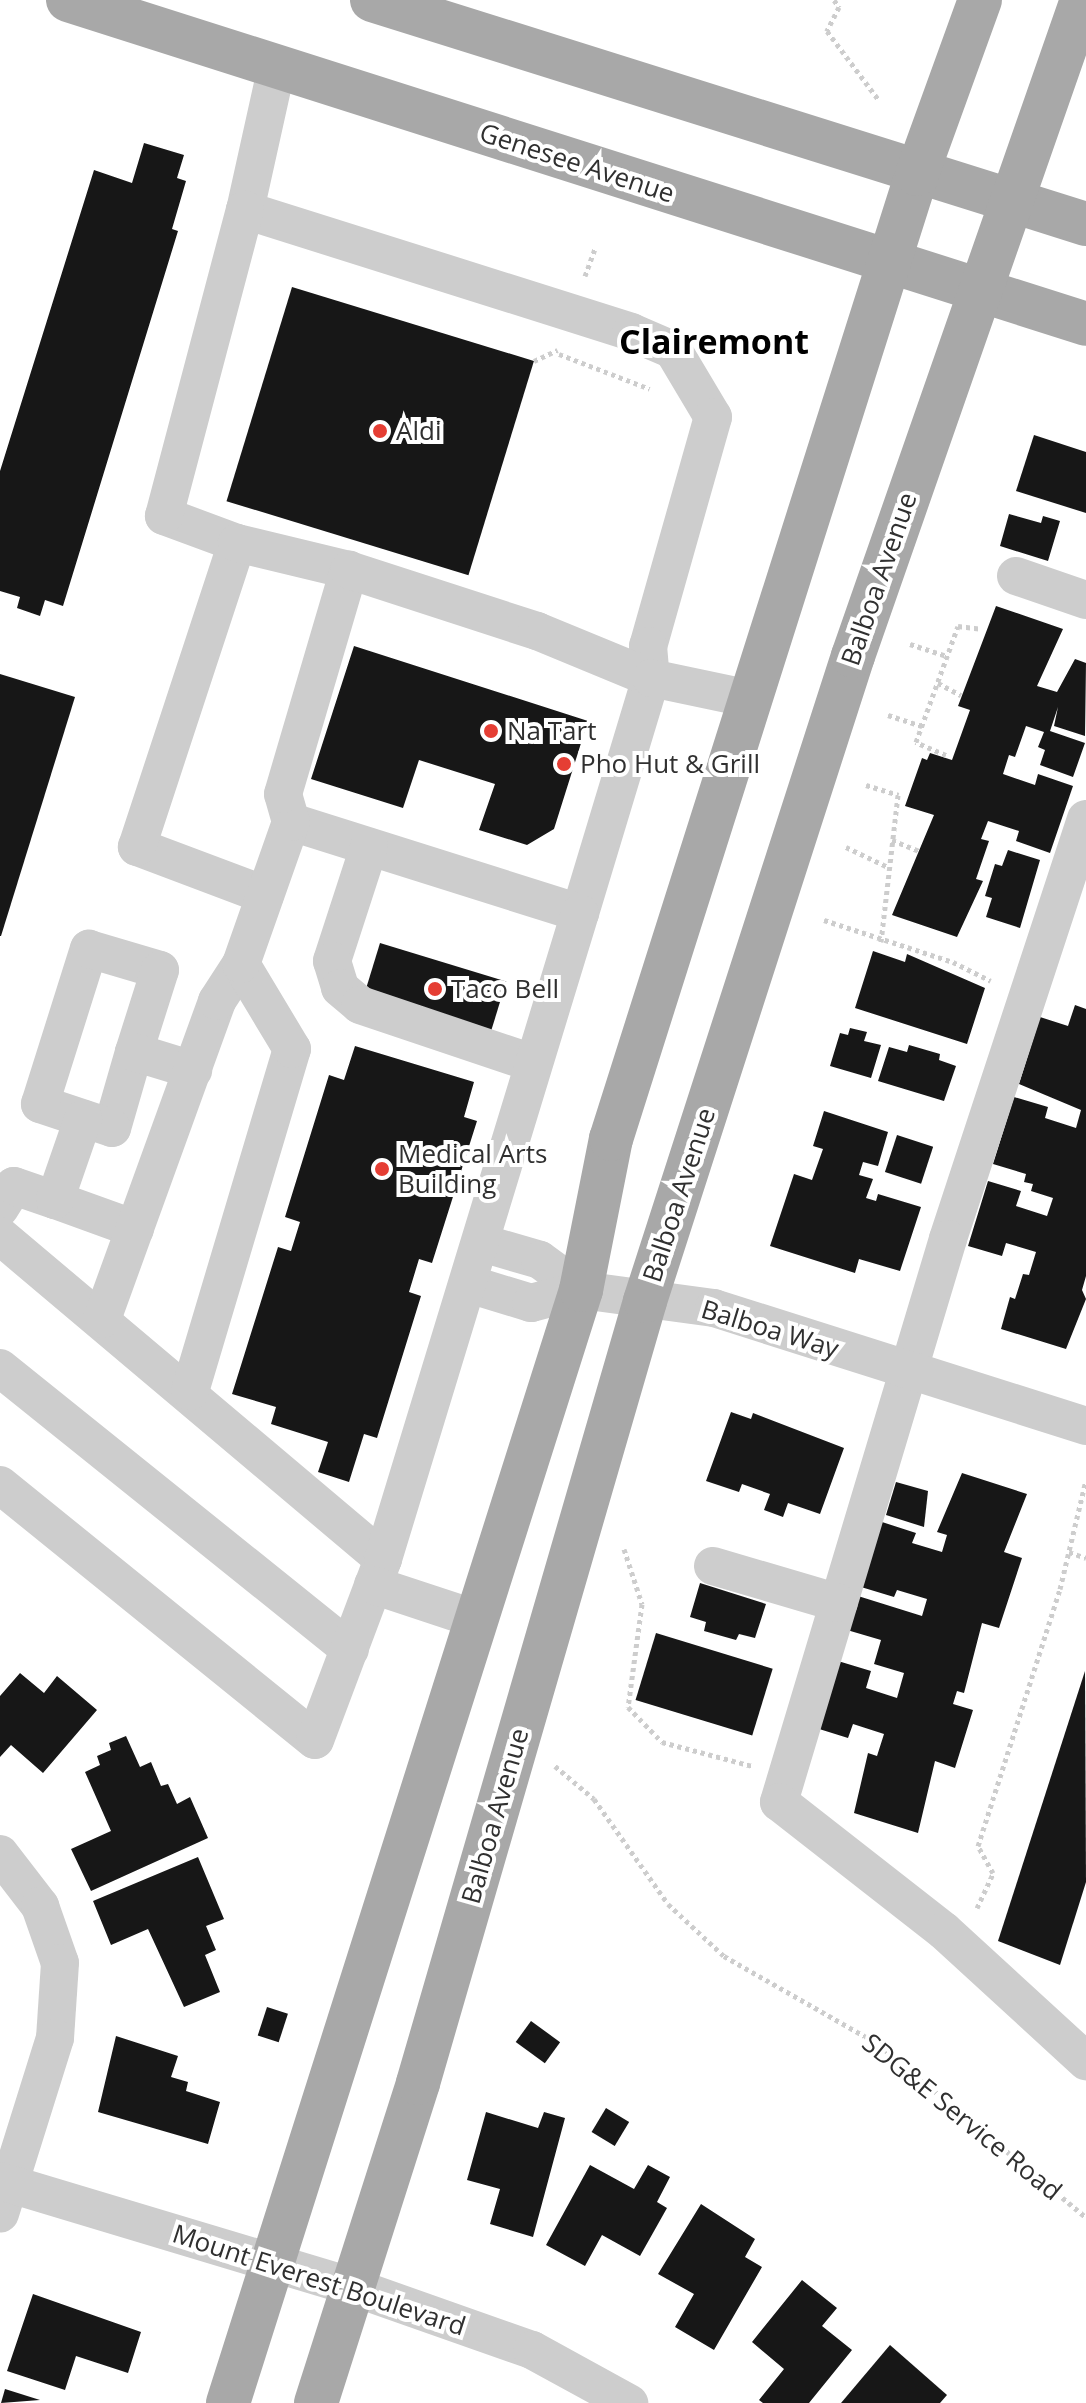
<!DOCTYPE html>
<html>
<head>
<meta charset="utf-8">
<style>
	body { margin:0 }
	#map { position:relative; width:1086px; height:2403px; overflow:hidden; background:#fff; font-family:"Open Sans",sans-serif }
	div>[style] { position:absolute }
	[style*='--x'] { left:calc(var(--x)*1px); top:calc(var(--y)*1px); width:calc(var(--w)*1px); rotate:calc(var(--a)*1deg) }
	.building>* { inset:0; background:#171717; transform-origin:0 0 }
	.path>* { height:5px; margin-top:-2.5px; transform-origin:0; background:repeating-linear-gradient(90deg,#cdcdcd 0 4px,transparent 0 8px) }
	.minor>* { height:38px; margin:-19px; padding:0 19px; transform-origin:19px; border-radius:19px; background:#cdcdcd }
	.major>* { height:44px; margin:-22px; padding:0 22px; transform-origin:22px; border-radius:22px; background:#a8a8a8 }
	.dots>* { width:22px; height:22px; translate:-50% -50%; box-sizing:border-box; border:4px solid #fff; border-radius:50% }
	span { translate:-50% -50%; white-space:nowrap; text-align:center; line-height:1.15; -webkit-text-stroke:8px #fff; paint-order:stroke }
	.street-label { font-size:26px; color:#303030 }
	.poi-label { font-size:26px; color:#303030 }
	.left { translate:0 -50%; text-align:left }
	.district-label { font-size:34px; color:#000; font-weight:700 }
</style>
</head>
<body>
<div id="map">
	<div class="building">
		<div style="clip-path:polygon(144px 143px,184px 155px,177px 178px,186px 181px,172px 229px,178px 231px,63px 606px,45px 600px,40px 616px,17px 608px,20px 597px,0 591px,0 471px,94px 170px,132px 183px)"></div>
		<div style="left:292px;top:287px;width:253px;height:224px;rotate:17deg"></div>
		<div style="clip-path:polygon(1034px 435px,1086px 452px,1086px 513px,1016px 491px)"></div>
		<div style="clip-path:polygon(1009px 514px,1041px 523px,1043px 516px,1060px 521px,1048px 561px,1000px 546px)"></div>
		<div style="clip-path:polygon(996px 606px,1063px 629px,1037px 686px,1057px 692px,1075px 659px,1086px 663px,1085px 736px,1054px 726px,1058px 707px,1050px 731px,1085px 743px,1073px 777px,1040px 765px,1045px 750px,1038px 747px,1044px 732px,1026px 726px,1015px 757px,1009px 755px,1003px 774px,1035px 785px,1038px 774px,1073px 786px,1050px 853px,1016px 841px,1019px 831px,988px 821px,981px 839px,989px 841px,976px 879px,983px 881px,957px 937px,892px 915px,934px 815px,905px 806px,922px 758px,927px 760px,930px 753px,952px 760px,970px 710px,958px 706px)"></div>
		<div style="clip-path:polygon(354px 646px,588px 721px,554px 829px,527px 845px,479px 830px,495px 784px,419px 760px,403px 808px,311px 779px)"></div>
		<div style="clip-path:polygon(0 674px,75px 697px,1px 936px,0 936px)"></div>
		<div style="clip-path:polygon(1008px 850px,1040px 860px,1020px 928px,986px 917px,992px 898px,985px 896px,995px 864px,1002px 866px)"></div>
		<div style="left:380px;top:943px;width:132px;height:57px;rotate:17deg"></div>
		<div style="clip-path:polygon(873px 951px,905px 962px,907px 954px,985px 988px,967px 1044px,855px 1008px)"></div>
		<div style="clip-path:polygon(1075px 1005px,1086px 1009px,1086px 1276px,1082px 1290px,1086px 1299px,1066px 1349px,1001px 1329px,1010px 1297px,1015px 1299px,1023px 1274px,1029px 1275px,1036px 1252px,1006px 1243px,1002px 1256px,968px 1246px,988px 1181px,1021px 1191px,1016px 1206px,1047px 1216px,1053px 1198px,1031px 1191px,1033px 1184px,1024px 1182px,1026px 1174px,993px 1164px,1014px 1097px,1048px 1107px,1045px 1118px,1076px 1128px,1081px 1110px,1019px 1084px,1040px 1017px,1068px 1026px)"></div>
		<div style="clip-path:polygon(850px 1028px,867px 1032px,864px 1041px,881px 1045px,871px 1078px,830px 1066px,840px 1033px,848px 1035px)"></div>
		<div style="clip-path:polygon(909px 1045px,940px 1054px,939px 1060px,956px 1066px,944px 1101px,878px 1081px,889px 1047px,907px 1052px)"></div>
		<div style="clip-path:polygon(355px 1046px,474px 1082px,464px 1117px,477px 1121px,432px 1263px,419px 1259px,409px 1292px,421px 1296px,377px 1438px,364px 1434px,349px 1482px,318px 1472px,328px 1442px,271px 1424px,276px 1407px,232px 1394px,278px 1247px,291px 1251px,300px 1222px,285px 1217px,329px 1075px,344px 1080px)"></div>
		<div style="clip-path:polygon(824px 1111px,888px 1132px,878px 1166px,863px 1162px,859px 1175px,873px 1179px,866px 1198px,876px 1201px,878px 1194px,921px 1207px,900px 1271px,859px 1259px,855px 1273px,770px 1246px,794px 1174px,812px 1180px,823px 1149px,813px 1146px)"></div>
		<div style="left:897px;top:1135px;width:38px;height:39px;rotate:18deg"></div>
		<div style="clip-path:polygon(731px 1412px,751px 1419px,753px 1413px,844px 1448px,820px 1514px,788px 1503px,783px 1517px,764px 1510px,770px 1494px,742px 1484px,739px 1492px,706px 1481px)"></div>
		<div style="clip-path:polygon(962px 1473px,1027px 1494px,1004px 1552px,1022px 1558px,999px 1628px,982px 1623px,964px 1693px,957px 1691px,953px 1704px,973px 1710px,955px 1768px,935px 1761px,918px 1833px,854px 1813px,868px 1753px,877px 1756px,884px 1734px,853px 1724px,848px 1738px,816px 1728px,838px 1661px,871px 1671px,866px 1688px,897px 1698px,904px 1673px,874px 1664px,881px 1640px,847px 1630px,858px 1596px,922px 1616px,927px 1599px,897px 1590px,894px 1597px,861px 1587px,882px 1522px,916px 1533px,912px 1543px,942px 1552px,947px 1535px,937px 1532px)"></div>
		<div style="clip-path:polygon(896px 1482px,928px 1491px,924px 1527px,886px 1515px)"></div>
		<div style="clip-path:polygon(700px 1583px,766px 1604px,755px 1638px,739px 1634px,736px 1640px,704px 1631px,706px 1622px,690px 1617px)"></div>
		<div style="left:656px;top:1633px;width:122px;height:70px;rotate:17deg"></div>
		<div style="clip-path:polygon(1085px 1671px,1086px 1882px,1060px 1965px,998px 1941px)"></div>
		<div style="clip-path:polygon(20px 1673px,44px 1693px,57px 1676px,97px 1710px,43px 1773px,11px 1745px,0 1757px,0 1696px)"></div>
		<div style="clip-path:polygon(126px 1736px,140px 1767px,151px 1762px,161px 1786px,168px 1784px,177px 1804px,190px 1797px,208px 1838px,91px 1891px,71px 1849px,111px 1831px,85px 1772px,100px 1765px,97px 1756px,111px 1750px,109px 1743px)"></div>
		<div style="clip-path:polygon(198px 1857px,224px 1919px,206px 1926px,216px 1950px,205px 1955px,220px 1992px,184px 2007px,148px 1929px,111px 1945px,93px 1901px)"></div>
		<div style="left:267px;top:2007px;width:22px;height:30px;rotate:18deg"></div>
		<div style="left:531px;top:2021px;width:36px;height:26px;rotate:36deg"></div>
		<div style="clip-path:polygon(116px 2036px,178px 2056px,171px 2077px,188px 2082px,186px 2091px,220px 2102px,208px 2144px,98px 2112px)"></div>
		<div style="left:606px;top:2108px;width:27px;height:28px;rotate:31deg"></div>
		<div style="clip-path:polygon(486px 2112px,538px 2128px,544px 2112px,565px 2118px,533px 2237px,490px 2224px,500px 2189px,467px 2180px)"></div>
		<div style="clip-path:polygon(590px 2165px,634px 2189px,648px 2165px,670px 2177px,657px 2202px,667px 2208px,640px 2256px,602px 2235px,585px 2266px,546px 2245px)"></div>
		<div style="clip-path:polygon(701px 2204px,755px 2239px,745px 2257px,762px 2267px,714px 2350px,675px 2327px,694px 2294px,658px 2274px)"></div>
		<div style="clip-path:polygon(802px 2280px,837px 2308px,822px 2326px,852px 2350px,809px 2403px,763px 2403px,759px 2400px,784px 2369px,752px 2342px)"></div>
		<div style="clip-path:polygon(33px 2294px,141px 2332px,128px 2373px,76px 2356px,65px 2390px,7px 2371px)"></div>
		<div style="clip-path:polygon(890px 2345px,947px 2395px,940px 2403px,841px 2403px)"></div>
		<div style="clip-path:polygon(5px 2389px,40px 2400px,1px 2403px)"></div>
	</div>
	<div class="path">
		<div style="--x:834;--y:0;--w:9;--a:54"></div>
		<div style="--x:839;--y:7;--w:27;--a:117"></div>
		<div style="--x:827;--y:31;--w:85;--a:53.1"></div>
		<div style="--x:585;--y:276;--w:30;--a:-70"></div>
		<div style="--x:559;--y:354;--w:97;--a:21"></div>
		<div style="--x:534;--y:361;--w:26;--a:-25"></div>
		<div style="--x:910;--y:644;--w:39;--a:18"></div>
		<div style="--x:938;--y:683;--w:26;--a:28"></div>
		<div style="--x:888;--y:715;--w:36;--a:18"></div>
		<div style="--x:946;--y:755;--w:33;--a:-157"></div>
		<div style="--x:916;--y:742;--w:123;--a:-70.1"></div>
		<div style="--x:958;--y:626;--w:23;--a:7"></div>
		<div style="--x:866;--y:785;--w:34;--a:17"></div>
		<div style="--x:898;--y:795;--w:148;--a:96.6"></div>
		<div style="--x:892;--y:840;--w:31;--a:22"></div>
		<div style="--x:846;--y:847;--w:47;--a:25.5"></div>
		<div style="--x:824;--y:920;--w:136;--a:18"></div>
		<div style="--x:953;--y:962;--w:42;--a:26.6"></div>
		<div style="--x:624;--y:1549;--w:58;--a:71.9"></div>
		<div style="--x:642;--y:1604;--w:104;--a:97.7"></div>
		<div style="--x:628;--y:1707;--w:49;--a:45.8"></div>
		<div style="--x:662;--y:1742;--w:93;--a:14.9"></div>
		<div style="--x:1069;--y:1552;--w:18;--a:19"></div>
		<div style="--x:555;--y:1766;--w:51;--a:40.2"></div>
		<div style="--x:594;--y:1799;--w:128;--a:54.8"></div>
		<div style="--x:668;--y:1904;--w:76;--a:42.9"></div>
		<div style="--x:724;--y:1956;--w:177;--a:29.7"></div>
		<div style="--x:878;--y:2044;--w:271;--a:39.8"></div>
		<div style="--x:977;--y:1908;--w:38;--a:-65"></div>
		<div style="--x:993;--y:1873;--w:31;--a:-119"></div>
		<div style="--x:978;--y:1846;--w:270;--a:-72.3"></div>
		<div style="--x:1060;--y:1589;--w:112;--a:-76.6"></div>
	</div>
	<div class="minor">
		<div style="--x:277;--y:66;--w:148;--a:102.5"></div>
		<div style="--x:245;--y:210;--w:405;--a:17.5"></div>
		<div style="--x:631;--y:332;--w:46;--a:23.2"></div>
		<div style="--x:673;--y:350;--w:78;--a:59.2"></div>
		<div style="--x:713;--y:417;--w:238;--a:105.8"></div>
		<div style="--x:648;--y:646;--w:32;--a:85"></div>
		<div style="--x:651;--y:678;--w:245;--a:106.8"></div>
		<div style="--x:580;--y:913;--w:303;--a:-162.5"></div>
		<div style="--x:237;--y:543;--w:78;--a:-159.7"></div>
		<div style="--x:164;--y:516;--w:317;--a:-75.2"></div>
		<div style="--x:1016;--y:576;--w:74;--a:18.9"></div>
		<div style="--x:1086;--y:819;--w:442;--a:108.2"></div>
		<div style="--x:948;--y:1239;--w:588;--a:106.71"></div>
		<div style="--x:779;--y:1802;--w:209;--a:38"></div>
		<div style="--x:944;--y:1931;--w:193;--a:42.5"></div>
		<div style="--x:369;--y:847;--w:120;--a:108"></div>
		<div style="--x:332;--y:961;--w:28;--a:73"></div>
		<div style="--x:340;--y:988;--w:26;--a:40"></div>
		<div style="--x:360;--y:1005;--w:182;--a:18.6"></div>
		<div style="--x:265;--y:895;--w:137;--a:-159.4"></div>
		<div style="--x:137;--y:847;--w:320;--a:-71.8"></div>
		<div style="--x:237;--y:543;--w:115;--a:13.6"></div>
		<div style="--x:134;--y:1052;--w:79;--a:106.1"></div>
		<div style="--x:112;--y:1128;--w:76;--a:-161.6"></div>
		<div style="--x:40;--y:1104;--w:163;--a:-72.5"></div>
		<div style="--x:89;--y:949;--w:74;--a:16.5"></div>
		<div style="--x:160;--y:970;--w:86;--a:107.6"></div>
		<div style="--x:134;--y:1052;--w:62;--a:17"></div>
		<div style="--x:55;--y:1200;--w:85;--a:19.9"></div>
		<div style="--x:0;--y:1208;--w:26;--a:-58"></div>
		<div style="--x:14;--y:1186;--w:43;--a:18.9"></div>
		<div style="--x:55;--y:1200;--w:86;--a:-70.9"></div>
		<div style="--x:0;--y:1236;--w:501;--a:40.14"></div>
		<div style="--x:482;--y:1243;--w:60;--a:16.3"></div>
		<div style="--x:540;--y:1260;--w:51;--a:36.2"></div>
		<div style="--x:469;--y:1284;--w:65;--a:17"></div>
		<div style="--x:531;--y:1303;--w:52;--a:-14.6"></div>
		<div style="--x:581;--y:1290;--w:134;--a:7.7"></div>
		<div style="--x:714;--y:1308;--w:390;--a:17.6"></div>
		<div style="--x:102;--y:1319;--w:338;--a:-70.1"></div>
		<div style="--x:217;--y:1001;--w:44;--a:-57"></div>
		<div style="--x:0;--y:1368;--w:449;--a:38.8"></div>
		<div style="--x:190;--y:1391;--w:357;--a:-73.4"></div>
		<div style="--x:292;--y:1049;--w:99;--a:-121"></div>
		<div style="--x:241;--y:964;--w:151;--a:-70.6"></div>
		<div style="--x:291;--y:822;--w:29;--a:-106"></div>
		<div style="--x:283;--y:794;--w:234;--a:-73.6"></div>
		<div style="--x:349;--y:570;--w:198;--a:18"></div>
		<div style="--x:537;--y:631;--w:123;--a:22.4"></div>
		<div style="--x:651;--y:678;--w:102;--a:11.9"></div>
		<div style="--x:0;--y:1485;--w:405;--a:39"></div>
		<div style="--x:315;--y:1740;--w:193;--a:-69.4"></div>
		<div style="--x:383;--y:1559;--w:675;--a:-73.04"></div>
		<div style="--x:713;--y:1566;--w:131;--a:16.4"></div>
		<div style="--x:373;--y:1585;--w:108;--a:18.3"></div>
		<div style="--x:0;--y:1854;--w:66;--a:52.4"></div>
		<div style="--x:40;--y:1906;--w:60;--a:70.7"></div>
		<div style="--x:60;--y:1963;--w:75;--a:93.8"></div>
		<div style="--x:55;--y:2038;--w:184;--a:107.4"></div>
		<div style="--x:0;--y:2181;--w:369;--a:16.7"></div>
		<div style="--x:353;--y:2287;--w:190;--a:19.4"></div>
		<div style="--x:532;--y:2350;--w:111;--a:28.7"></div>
	</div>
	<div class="major">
		<div style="--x:68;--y:0;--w:1068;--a:17.65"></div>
		<div style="--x:372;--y:0;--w:748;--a:17.42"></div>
		<div style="--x:228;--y:2403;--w:1168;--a:-72.4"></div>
		<div style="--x:581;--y:1290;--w:154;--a:-78.8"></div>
		<div style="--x:611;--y:1139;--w:1012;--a:-72.41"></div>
		<div style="--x:917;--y:174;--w:185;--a:-70.1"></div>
		<div style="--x:316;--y:2403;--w:336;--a:-72.3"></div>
		<div style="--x:418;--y:2083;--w:814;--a:-73.81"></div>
		<div style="--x:645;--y:1301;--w:678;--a:-72.13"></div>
		<div style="--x:853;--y:656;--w:695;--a:-70.76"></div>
	</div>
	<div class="dots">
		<div style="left:380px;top:431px;background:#e53e34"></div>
		<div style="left:491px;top:731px;background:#e53e34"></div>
		<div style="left:564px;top:764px;background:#e53e34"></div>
		<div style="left:435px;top:989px;background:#e53e34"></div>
		<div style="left:382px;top:1169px;background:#e53e34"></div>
	</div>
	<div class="street-label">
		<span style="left:577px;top:163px;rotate:18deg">Genesee Avenue</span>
		<span style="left:879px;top:579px;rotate:-71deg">Balboa Avenue</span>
		<span style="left:679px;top:1195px;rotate:-72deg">Balboa Avenue</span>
		<span style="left:770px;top:1329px;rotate:17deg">Balboa Way</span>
		<span style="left:495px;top:1816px;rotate:-74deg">Balboa Avenue</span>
		<span style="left:962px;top:2117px;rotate:39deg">SDG&amp;E Service Road</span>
		<span style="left:319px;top:2280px;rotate:18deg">Mount Everest Boulevard</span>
	</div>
	<div class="poi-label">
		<span class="left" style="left:396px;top:431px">Aldi</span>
		<span class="left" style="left:507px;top:731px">Na Tart</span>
		<span class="left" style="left:580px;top:764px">Pho Hut &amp; Grill</span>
		<span class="left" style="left:451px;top:989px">Taco Bell</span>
		<span class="left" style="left:398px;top:1169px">Medical Arts<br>Building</span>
	</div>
	<div class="district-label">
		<span style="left:714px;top:342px">Clairemont</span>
	</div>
</div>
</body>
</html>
